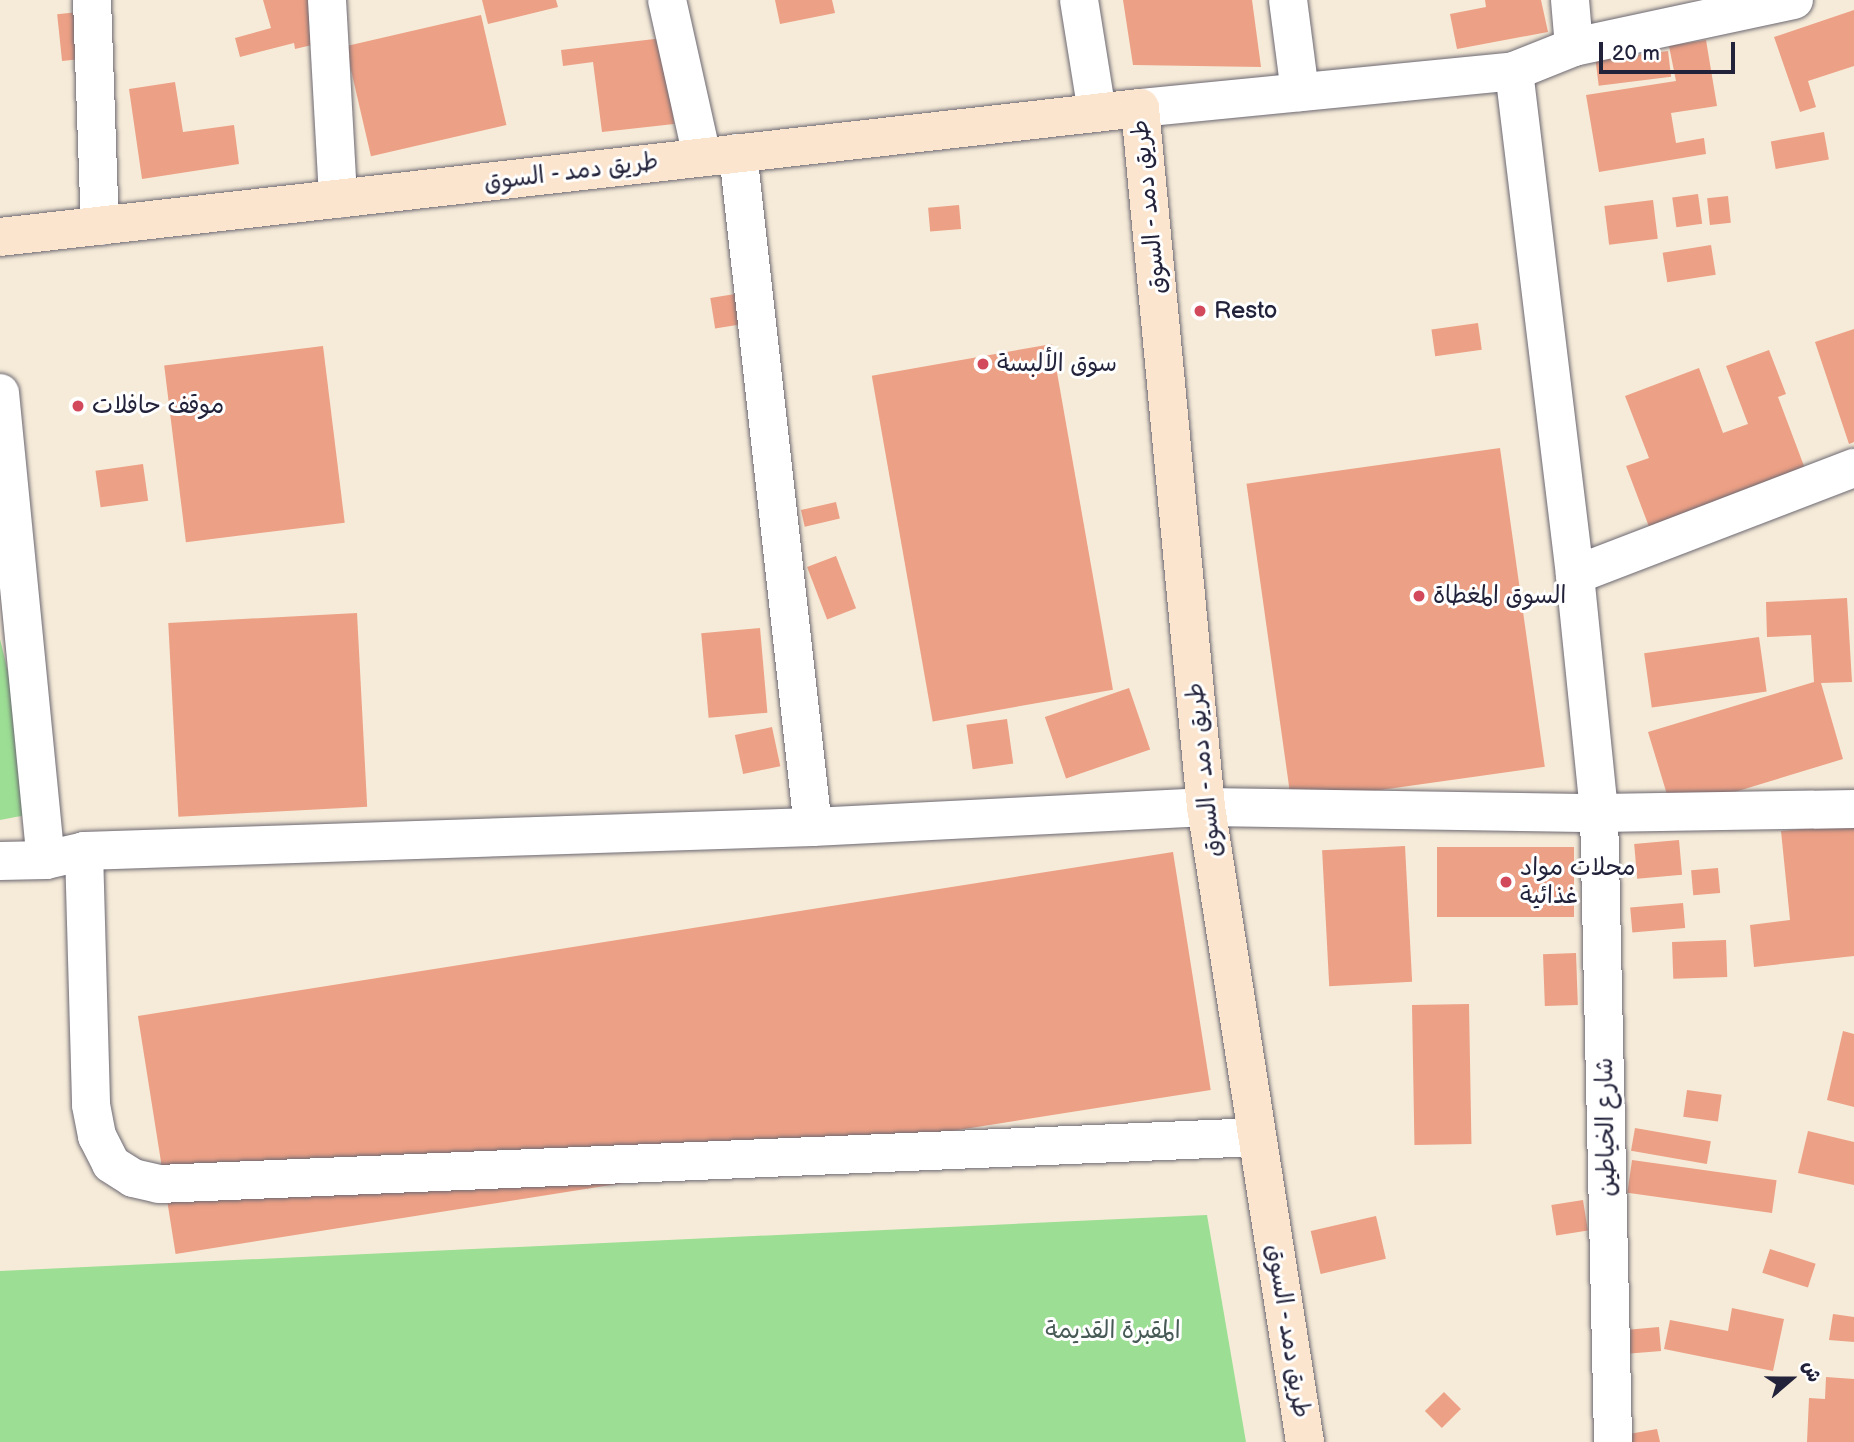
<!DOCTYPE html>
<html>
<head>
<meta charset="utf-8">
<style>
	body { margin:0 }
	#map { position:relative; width:1854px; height:1442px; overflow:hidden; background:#f6ebd8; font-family:"Balsamiq Sans","Playpen Sans Arabic",sans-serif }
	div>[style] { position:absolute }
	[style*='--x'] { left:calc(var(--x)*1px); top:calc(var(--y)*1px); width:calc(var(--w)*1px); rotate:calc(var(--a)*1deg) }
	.green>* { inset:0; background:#9cde94 }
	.building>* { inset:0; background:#eca085; transform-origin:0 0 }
	.roads { filter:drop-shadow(0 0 2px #6c6872) drop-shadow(0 0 2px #6c6872) }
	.minor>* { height:38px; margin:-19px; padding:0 19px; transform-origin:19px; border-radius:19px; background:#fff }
	.secondary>* { height:38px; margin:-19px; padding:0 19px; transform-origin:19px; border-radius:19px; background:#fce5cf }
	.dots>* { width:19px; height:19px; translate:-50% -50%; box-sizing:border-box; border:4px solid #fff; border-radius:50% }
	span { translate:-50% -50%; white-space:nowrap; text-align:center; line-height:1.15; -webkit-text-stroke:6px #fff; paint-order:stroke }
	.street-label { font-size:24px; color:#22223b }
	.poi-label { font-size:24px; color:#22223b }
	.left { translate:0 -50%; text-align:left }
	.park-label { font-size:24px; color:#475a56 }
	.north { position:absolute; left:1756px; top:1344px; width:70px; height:70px; -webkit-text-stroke:5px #fff; paint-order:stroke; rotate:70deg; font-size:19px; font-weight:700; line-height:28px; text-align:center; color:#22223b }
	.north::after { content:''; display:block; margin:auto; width:24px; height:32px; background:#22223b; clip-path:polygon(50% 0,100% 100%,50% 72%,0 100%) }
	.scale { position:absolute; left:1599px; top:42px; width:136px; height:32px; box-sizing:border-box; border:4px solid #22223b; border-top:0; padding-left:9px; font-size:21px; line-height:24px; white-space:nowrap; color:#22223b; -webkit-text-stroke:5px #fff; paint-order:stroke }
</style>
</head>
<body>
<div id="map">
	<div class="green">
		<div style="clip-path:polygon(0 639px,42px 812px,0 820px)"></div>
		<div style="clip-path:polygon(1207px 1215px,1246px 1442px,0 1442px,0 1271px)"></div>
	</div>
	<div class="building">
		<div style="clip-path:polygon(263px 0,318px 0,329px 41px,295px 49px,294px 43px,240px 57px,235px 38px,271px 28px)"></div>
		<div style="clip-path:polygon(482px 0,556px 0,558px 7px,488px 24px)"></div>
		<div style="clip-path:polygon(775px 0,832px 0,835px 13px,780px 24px)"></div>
		<div style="clip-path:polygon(1123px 0,1252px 0,1261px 67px,1133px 65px)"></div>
		<div style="clip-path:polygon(1485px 0,1541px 0,1548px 32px,1457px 49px,1450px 14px,1486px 7px)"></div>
		<div style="clip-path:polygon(1854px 10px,1854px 66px,1808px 81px,1816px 107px,1800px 112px,1774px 37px)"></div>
		<div style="left:88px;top:11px;width:47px;height:31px;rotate:84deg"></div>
		<div style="left:481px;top:15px;width:113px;height:139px;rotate:77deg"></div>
		<div style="clip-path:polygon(663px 38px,674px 124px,602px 132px,593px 62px,563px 66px,561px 50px)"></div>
		<div style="clip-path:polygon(1706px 40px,1717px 106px,1671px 113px,1676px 143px,1704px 138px,1706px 154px,1599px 172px,1586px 95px,1676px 81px,1669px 46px)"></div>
		<div style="left:1668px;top:51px;width:26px;height:73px;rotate:83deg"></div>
		<div style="clip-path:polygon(175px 82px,183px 132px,234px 125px,239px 164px,142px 179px,129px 89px)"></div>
		<div style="left:1824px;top:132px;width:28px;height:54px;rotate:80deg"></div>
		<div style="left:1698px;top:194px;width:30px;height:26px;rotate:82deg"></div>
		<div style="left:1728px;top:196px;width:27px;height:21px;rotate:84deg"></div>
		<div style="left:1653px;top:200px;width:39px;height:49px;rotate:83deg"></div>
		<div style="left:959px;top:205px;width:24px;height:31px;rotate:85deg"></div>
		<div style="left:1711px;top:245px;width:30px;height:49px;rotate:81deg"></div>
		<div style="left:735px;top:294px;width:31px;height:25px;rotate:81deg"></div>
		<div style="left:1478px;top:323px;width:27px;height:47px;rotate:82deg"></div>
		<div style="clip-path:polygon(1854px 329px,1854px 442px,1849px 444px,1815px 342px)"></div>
		<div style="left:1052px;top:344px;width:351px;height:183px;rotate:80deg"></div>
		<div style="left:323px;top:346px;width:178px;height:160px;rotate:83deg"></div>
		<div style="clip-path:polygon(1769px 350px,1786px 394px,1778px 397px,1807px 474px,1651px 532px,1626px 466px,1649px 458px,1625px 396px,1699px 368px,1723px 433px,1748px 424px,1726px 366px)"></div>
		<div style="left:1500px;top:448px;width:322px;height:256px;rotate:82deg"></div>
		<div style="left:143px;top:464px;width:37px;height:48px;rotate:82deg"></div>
		<div style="left:836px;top:502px;width:17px;height:36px;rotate:77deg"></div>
		<div style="left:836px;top:556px;width:56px;height:31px;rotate:69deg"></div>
		<div style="clip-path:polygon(1847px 598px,1852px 682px,1821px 683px,1843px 759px,1672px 811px,1648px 732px,1814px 682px,1811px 635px,1767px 637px,1766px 602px)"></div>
		<div style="left:357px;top:613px;width:194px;height:189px;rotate:87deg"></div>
		<div style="left:760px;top:628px;width:85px;height:59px;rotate:85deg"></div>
		<div style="left:1759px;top:637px;width:55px;height:116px;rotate:82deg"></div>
		<div style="left:1129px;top:688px;width:65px;height:89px;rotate:71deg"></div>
		<div style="left:1007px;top:719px;width:45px;height:41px;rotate:82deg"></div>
		<div style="left:772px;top:727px;width:40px;height:38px;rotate:78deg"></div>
		<div style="clip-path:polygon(1854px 824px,1854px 956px,1754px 967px,1750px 925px,1790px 920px,1781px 831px)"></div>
		<div style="left:1679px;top:840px;width:35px;height:45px;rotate:85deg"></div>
		<div style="left:1405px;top:846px;width:136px;height:83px;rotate:87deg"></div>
		<div style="left:1437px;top:847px;width:137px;height:70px"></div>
		<div style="left:1173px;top:852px;width:241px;height:1048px;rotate:81deg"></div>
		<div style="left:1718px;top:868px;width:25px;height:27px;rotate:85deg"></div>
		<div style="left:1683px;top:903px;width:25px;height:53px;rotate:85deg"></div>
		<div style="left:1726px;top:940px;width:37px;height:54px;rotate:88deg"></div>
		<div style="left:1576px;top:953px;width:52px;height:33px;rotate:88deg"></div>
		<div style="left:1469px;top:1004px;width:140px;height:57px;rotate:89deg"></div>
		<div style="clip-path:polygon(1843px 1031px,1854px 1034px,1854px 1107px,1827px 1100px)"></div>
		<div style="left:1687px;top:1090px;width:35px;height:27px;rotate:8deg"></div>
		<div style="left:1635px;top:1128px;width:77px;height:23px;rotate:10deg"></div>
		<div style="clip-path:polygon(1808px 1131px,1854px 1142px,1854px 1185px,1798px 1173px)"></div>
		<div style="left:1632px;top:1160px;width:146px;height:33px;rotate:8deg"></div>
		<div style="left:1583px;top:1200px;width:31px;height:32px;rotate:81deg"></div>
		<div style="left:1376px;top:1216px;width:44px;height:67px;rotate:77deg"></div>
		<div style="left:1770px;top:1249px;width:48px;height:25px;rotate:18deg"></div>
		<div style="clip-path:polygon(1732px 1308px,1784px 1319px,1773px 1371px,1664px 1349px,1670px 1320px,1728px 1331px)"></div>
		<div style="clip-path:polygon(1833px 1314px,1854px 1317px,1854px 1342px,1829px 1340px)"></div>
		<div style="left:1659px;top:1327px;width:24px;height:31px;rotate:85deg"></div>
		<div style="clip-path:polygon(1826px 1377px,1854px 1379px,1854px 1442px,1807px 1442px,1809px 1398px,1825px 1399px)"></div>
		<div style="left:1444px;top:1392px;width:24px;height:27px;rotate:45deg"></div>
		<div style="clip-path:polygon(1657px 1429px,1660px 1442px,1631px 1442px,1629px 1434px)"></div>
	</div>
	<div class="roads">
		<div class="minor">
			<div style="--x:92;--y:0;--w:226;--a:88"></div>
			<div style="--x:327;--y:0;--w:199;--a:86.8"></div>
			<div style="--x:667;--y:0;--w:161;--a:77.4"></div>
			<div style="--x:1079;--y:0;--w:113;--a:80.9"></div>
			<div style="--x:1288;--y:0;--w:93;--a:82.6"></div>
			<div style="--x:1570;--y:0;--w:47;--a:85.1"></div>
			<div style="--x:1514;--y:71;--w:508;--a:83.1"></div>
			<div style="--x:1575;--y:575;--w:239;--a:84.2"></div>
			<div style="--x:1599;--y:813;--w:629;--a:88.72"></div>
			<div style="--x:1140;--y:108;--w:376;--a:-5.6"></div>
			<div style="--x:1514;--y:71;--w:65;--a:-21.8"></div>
			<div style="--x:1574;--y:47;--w:225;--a:-12.1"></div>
			<div style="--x:738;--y:153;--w:678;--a:83.65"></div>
			<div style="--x:813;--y:827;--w:394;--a:-2.9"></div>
			<div style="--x:1206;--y:807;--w:393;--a:0.9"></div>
			<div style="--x:1599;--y:813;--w:255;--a:-0.9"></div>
			<div style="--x:0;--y:393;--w:469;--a:84.4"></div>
			<div style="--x:1575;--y:575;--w:299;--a:-21"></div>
			<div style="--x:84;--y:851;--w:254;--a:88.4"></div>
			<div style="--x:91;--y:1105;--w:32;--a:79"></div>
			<div style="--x:97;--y:1136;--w:31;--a:63"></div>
			<div style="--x:111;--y:1164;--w:26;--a:32"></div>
			<div style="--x:133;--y:1178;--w:27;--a:13"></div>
			<div style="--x:159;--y:1184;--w:1099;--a:-2.45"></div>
			<div style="--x:0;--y:861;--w:46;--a:-1.2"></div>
			<div style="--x:46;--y:860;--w:39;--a:-13"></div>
			<div style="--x:84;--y:851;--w:729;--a:-1.89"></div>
		</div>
		<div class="secondary">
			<div style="--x:0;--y:237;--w:1147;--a:-6.46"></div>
			<div style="--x:1140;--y:108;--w:702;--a:84.61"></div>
			<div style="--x:1206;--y:807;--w:643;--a:81.14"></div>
		</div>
	</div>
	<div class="dots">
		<div style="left:1200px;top:311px;background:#d1495b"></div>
		<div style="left:983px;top:364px;background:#d1495b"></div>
		<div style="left:78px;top:406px;background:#d1495b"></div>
		<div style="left:1419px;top:596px;background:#d1495b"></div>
		<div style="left:1506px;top:882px;background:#d1495b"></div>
	</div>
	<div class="street-label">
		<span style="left:571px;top:172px;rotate:-7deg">طريق دمد - السوق</span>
		<span style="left:1149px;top:207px;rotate:-96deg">طريق دمد - السوق</span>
		<span style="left:1204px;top:770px;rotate:-96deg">طريق دمد - السوق</span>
		<span style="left:1606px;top:1127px;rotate:-91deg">شارع الخياطين</span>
		<span style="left:1288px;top:1331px;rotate:81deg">طريق دمد - السوق</span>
	</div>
	<div class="poi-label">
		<span class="left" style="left:1214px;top:311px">Resto</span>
		<span class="left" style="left:997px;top:364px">سوق الألبسة</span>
		<span class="left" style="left:92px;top:406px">موقف حافلات</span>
		<span class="left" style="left:1433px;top:596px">السوق المغطاة</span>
		<span class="left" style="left:1520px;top:882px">محلات مواد<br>غذائية</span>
	</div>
	<div class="park-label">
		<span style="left:1113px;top:1331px">المقبرة القديمة</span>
	</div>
	<div class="north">ش</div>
	<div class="scale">20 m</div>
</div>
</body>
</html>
